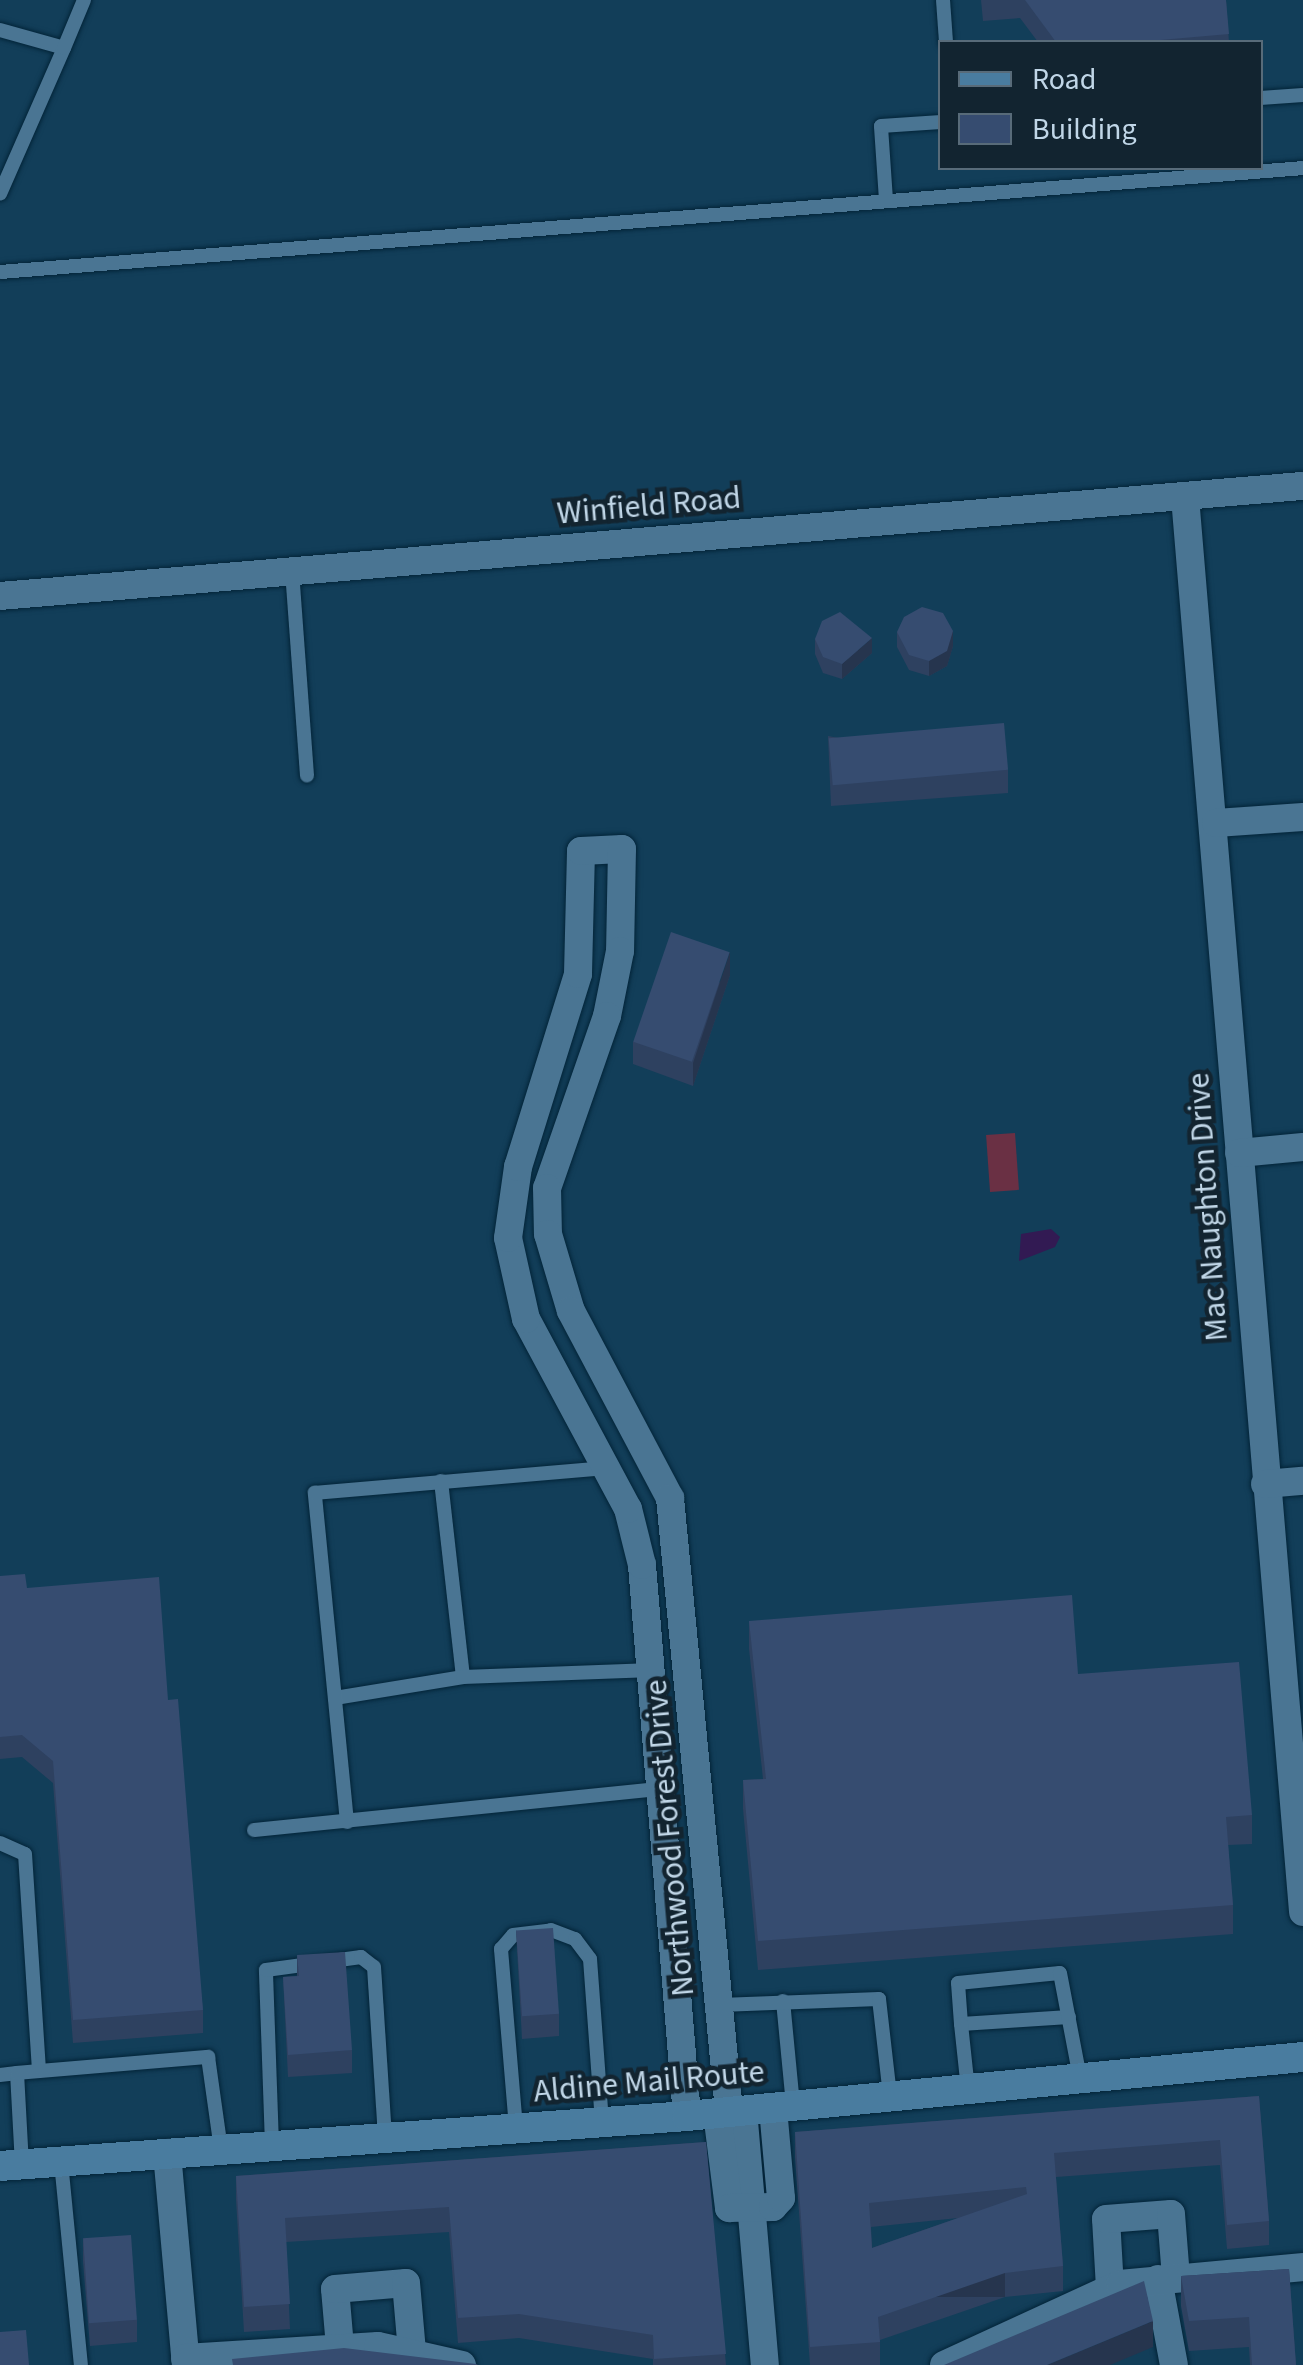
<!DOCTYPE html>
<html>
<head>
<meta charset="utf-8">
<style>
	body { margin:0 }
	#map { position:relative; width:1303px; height:2365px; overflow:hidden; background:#123e59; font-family:"Source Sans 3",sans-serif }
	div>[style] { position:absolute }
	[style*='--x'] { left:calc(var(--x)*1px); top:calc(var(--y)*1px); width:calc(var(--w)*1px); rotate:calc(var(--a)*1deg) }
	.green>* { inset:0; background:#6a3044; transform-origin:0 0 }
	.water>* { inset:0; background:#321a53 }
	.roads { filter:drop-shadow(0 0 2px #032438) drop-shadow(0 0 2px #032438) }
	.service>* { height:14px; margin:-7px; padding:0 7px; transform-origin:7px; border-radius:7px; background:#4a7593 }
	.minor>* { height:28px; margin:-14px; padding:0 14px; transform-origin:14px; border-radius:14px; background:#4a7593 }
	.secondary>* { height:30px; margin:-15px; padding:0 15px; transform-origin:15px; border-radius:15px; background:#497c9f }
	.wall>* { inset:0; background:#2e4160 }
	.shaded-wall>* { inset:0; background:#26354e; transform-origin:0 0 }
	.building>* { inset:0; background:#364c70; transform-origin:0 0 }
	span { translate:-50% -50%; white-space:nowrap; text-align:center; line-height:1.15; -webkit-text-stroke:9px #122430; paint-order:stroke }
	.street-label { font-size:32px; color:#c0d6e7 }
	.legend { position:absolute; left:938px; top:40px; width:325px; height:130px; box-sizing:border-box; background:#122430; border:2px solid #586b79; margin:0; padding:12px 18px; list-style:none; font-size:30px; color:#c0d6e7 }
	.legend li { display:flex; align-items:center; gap:20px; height:50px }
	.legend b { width:50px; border:2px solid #586b79 }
</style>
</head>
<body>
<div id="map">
	<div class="green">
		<div style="left:1015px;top:1133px;width:57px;height:29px;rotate:86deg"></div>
	</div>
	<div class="water">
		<div style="clip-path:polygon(1051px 1229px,1060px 1237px,1055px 1247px,1019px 1261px,1021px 1234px)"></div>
	</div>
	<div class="roads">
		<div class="service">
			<div style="--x:943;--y:0;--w:42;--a:85.9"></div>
			<div style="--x:0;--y:30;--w:66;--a:15.7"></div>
			<div style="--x:64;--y:48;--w:159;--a:113.7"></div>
			<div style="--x:64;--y:48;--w:52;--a:-67.4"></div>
			<div style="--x:1260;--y:98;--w:43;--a:-4"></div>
			<div style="--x:886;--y:200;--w:74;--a:-93.9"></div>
			<div style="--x:881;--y:126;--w:60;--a:-3.8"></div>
			<div style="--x:0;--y:272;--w:1307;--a:-4.56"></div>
			<div style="--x:292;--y:571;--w:205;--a:85.8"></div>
			<div style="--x:441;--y:1481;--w:197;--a:83.6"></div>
			<div style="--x:335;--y:1698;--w:130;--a:-9.3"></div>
			<div style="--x:463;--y:1677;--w:190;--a:-2.1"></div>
			<div style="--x:347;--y:1822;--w:331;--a:-95.6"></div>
			<div style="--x:315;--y:1493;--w:294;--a:-4.9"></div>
			<div style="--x:254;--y:1830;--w:409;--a:-5.8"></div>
			<div style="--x:0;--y:1843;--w:27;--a:24"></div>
			<div style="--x:25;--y:1854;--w:217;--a:86.3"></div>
			<div style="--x:783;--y:2001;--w:104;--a:84.5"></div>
			<div style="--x:720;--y:2005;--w:159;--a:-2.2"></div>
			<div style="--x:879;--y:1999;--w:98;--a:83.5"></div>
			<div style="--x:1069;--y:2017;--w:108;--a:176.3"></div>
			<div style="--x:961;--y:2024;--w:41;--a:-94.2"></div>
			<div style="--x:958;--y:1983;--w:102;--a:-5.6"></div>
			<div style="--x:1060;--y:1973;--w:107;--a:79.2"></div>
			<div style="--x:961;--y:2024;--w:65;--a:83.9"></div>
			<div style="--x:0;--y:2075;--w:17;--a:-7"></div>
			<div style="--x:516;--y:2128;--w:180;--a:-94.8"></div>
			<div style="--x:501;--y:1949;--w:18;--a:-49"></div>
			<div style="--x:513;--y:1935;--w:38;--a:-7"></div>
			<div style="--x:551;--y:1930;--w:26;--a:21"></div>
			<div style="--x:575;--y:1939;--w:25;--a:53"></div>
			<div style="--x:590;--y:1959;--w:163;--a:85.8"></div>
			<div style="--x:272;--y:2145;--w:175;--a:-92"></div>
			<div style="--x:266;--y:1970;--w:96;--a:-7.8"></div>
			<div style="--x:361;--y:1957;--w:16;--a:38"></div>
			<div style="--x:374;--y:1967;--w:170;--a:86.3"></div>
			<div style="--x:61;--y:2162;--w:204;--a:84.4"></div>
			<div style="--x:22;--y:2165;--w:92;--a:-93.1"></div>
			<div style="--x:17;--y:2073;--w:192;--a:-4.8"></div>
			<div style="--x:208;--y:2057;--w:93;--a:82"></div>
		</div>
		<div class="minor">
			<div style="--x:1185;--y:497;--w:1420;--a:85.23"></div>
			<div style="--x:0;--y:596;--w:1308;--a:-4.83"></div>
			<div style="--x:1216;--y:823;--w:87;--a:-3.9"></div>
			<div style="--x:1239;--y:1153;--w:64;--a:-5.4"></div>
			<div style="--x:1265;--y:1484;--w:38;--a:-5"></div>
			<div style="--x:743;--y:2110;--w:256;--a:85.1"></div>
			<div style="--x:717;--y:2113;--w:96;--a:82.8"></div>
			<div style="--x:729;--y:2208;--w:44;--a:-1.3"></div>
			<div style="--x:773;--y:2207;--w:12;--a:-48"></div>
			<div style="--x:781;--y:2198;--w:90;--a:-95.1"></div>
			<div style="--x:687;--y:2116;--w:553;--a:-94.67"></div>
			<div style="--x:642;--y:1565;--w:58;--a:-104"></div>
			<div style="--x:628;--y:1509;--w:216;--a:-118.2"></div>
			<div style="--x:526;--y:1319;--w:83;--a:-102.5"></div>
			<div style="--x:508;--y:1238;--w:72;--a:-82"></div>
			<div style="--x:518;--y:1167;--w:202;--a:-72.7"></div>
			<div style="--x:578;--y:974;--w:123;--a:-88.6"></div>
			<div style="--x:581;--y:851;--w:41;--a:-2.8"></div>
			<div style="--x:622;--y:849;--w:102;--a:91.1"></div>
			<div style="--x:620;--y:951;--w:66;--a:101.3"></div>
			<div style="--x:607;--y:1016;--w:182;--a:109.2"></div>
			<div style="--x:547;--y:1188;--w:46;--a:88.8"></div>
			<div style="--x:548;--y:1234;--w:80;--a:73.4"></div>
			<div style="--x:571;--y:1311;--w:212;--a:62.1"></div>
			<div style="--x:670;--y:1498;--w:616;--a:84.5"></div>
			<div style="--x:167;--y:2153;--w:213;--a:84.9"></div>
			<div style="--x:1158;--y:2279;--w:87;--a:79.5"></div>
			<div style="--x:1110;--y:2288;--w:69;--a:-93.3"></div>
			<div style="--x:1106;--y:2219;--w:65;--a:-4.4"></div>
			<div style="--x:1171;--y:2214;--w:64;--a:85.5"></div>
			<div style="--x:340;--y:2347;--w:58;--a:-94.9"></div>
			<div style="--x:335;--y:2289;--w:71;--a:-4.8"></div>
			<div style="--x:406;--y:2283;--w:69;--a:85"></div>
			<div style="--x:185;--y:2358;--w:193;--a:-3.6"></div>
			<div style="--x:378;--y:2346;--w:86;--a:12.7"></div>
			<div style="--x:944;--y:2365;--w:194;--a:-24.7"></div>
			<div style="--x:1120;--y:2284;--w:184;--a:-5.3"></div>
		</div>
		<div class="secondary">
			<div style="--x:0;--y:2166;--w:689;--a:-4.16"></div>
			<div style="--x:687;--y:2116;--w:619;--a:-5.47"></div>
		</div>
	</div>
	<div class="wall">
		<div style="clip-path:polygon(981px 0,1226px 0,1229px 42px,1038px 42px,1020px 18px,983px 21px)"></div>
		<div style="clip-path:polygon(897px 632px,953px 646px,947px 666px,929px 676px,909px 670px,897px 647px)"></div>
		<div style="clip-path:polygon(815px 639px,872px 653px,842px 679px,823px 673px,815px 654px)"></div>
		<div style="clip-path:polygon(828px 736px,1008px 770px,1008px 793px,831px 806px)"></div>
		<div style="clip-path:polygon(730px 975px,693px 1086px,633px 1064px,633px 1042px)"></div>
		<div style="clip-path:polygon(0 1576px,27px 1588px,168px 1700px,203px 2010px,203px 2033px,73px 2043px,53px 1783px,22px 1757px,0 1759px)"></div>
		<div style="clip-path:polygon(749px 1621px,1078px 1674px,1252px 1815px,1252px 1844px,1228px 1845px,1233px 1905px,1233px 1934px,758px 1970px,743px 1809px,743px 1780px,763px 1779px,749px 1649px)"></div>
		<div style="clip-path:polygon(516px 1930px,559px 2014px,559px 2036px,522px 2039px)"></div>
		<div style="clip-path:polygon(297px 1955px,352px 2050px,352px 2073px,288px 2077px,283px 1977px,297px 1976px)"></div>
		<div style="clip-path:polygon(evenodd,1259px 2096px,1269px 2221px,1269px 2245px,1227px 2249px,1220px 2165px,1056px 2177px,1063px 2266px,1063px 2291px,1005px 2297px,880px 2340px,880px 2365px,810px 2365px,795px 2157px,795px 2132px,1259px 2096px,958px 2218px,872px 2248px,871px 2227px,958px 2218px)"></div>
		<div style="clip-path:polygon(706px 2142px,726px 2365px,653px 2365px,653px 2359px,519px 2338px,458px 2343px,449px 2232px,286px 2242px,290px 2329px,244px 2332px,236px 2200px,236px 2176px)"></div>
		<div style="clip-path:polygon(83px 2238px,137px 2320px,137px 2342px,90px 2346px,83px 2261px)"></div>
		<div style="clip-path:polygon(1289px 2269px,1296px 2365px,1250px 2365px,1249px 2347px,1189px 2351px,1181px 2306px,1181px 2276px)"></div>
	</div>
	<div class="shaded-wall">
		<div style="clip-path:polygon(953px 631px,953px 646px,947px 666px,929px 676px,929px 661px)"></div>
		<div style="clip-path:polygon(872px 638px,872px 653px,842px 679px,842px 664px)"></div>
		<div style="clip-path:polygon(730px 952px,730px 975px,693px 1086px,693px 1063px)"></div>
		<div style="left:1005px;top:2273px;width:24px;height:134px;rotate:90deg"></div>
		<div style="clip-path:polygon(1153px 2321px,1153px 2347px,1110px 2365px,1047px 2365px)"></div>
	</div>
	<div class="building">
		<div style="clip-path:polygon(1025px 0,1226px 0,1229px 34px,1137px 42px,1056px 42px)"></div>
		<div style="clip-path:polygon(922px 607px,943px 613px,953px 631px,947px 651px,929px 661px,909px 655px,897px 632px,904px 617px)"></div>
		<div style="clip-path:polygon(840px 612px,872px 638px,842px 664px,823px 657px,815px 639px,822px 621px)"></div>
		<div style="left:1004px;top:723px;width:47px;height:176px;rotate:85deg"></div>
		<div style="left:671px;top:932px;width:62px;height:116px;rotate:19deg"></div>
		<div style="clip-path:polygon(25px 1574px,27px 1588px,159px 1577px,168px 1700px,178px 1699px,203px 2010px,73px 2020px,53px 1761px,22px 1735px,0 1737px,0 1576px)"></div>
		<div style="clip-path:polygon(1072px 1595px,1078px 1674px,1239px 1662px,1252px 1815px,1226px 1817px,1233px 1905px,758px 1941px,743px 1780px,766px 1779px,749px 1621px)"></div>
		<div style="left:553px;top:1928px;width:86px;height:37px;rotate:86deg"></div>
		<div style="clip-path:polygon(345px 1952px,352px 2050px,288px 2055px,283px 1977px,299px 1976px,297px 1955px)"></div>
		<div style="clip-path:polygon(evenodd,1259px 2096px,1269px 2221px,1227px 2225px,1220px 2140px,1054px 2153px,1063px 2266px,1005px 2273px,878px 2317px,880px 2342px,810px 2347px,795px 2132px,1259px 2096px,1026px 2187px,1027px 2194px,872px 2248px,869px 2203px,1026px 2187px)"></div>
		<div style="clip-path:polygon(706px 2142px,726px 2354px,654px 2359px,653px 2335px,519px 2314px,458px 2318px,449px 2207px,285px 2218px,290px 2304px,244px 2307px,236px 2176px)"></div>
		<div style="left:131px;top:2235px;width:85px;height:48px;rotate:86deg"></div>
		<div style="clip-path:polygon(1289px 2269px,1296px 2365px,1252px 2365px,1249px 2317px,1189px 2321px,1181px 2276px)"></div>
		<div style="clip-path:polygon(1144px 2281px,1153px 2321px,1047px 2365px,944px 2365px)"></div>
		<div style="clip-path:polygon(26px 2330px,29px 2365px,0 2365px,0 2332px)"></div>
		<div style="clip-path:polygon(344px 2348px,476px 2364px,478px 2365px,233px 2365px,232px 2359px)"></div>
	</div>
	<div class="street-label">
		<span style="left:649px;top:506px;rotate:-5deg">Winfield Road</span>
		<span style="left:1208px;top:1207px;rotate:-94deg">Mac Naughton Drive</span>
		<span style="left:670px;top:1838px;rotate:-95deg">Northwood Forest Drive</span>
		<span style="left:649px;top:2082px;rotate:-5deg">Aldine Mail Route</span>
	</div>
	<ul class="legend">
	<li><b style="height:12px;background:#497c9f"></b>Road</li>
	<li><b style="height:28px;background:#364c70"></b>Building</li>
	</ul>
</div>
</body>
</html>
